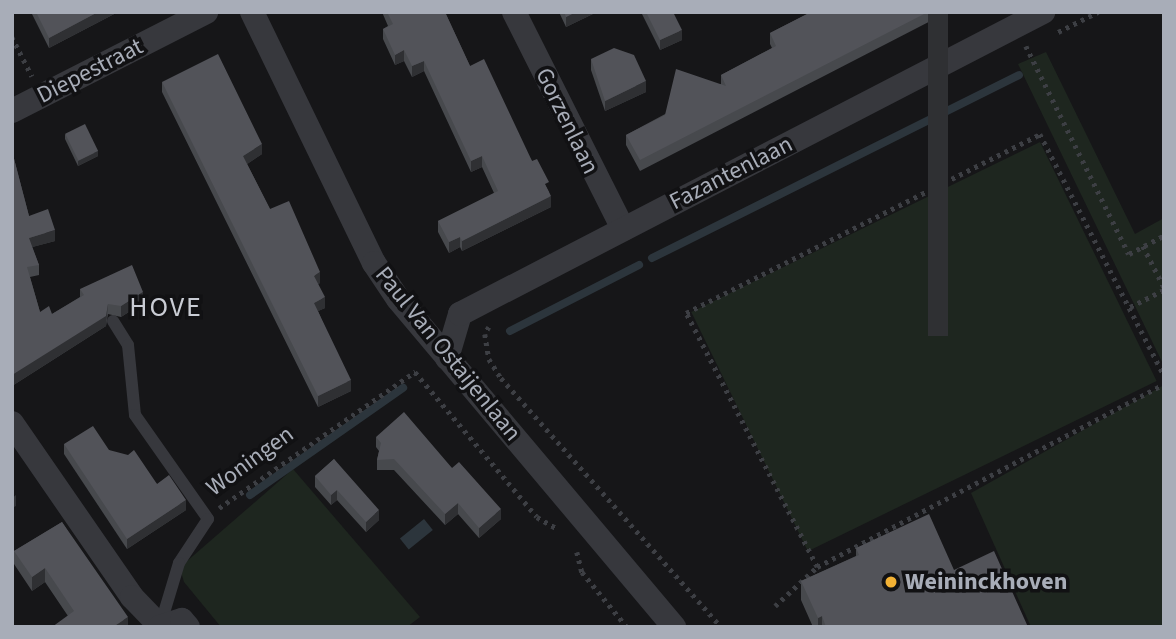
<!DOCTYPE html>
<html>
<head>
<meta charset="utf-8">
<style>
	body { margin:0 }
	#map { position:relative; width:1176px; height:639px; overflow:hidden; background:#161618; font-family:"Source Sans 3",sans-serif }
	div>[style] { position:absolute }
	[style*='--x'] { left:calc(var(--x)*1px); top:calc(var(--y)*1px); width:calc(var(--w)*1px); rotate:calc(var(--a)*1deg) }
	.green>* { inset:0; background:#1e261f; transform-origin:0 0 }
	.water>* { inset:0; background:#2c353c; transform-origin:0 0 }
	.stream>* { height:8px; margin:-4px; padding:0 4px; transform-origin:4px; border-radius:4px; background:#2c353c }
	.path>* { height:4.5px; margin-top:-2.25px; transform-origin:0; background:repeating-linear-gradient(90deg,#3d3f44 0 3.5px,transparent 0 8.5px) }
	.lane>* { height:12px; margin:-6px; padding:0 6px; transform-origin:6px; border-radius:6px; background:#37383d }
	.street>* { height:24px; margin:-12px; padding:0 12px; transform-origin:12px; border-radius:12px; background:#37383d }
	.wall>* { inset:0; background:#47494d }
	.shaded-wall>* { inset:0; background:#2f3033; transform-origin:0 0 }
	.building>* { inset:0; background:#525359; transform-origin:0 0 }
	.dots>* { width:19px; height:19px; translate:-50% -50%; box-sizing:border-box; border:4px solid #111113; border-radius:50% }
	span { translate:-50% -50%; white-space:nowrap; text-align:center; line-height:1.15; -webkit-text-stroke:7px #111113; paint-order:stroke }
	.street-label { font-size:24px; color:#a8adb8 }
	.poi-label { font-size:24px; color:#a8adb8; font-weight:700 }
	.left { translate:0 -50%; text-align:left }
	.quarter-label { font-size:28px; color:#c9ccd4; letter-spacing:2px }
	.frame { position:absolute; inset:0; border:14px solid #a8adb8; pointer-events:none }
</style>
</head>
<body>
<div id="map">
	<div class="green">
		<div style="clip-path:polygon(1046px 52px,1135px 234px,1164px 218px,1164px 366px,1018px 64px)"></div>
		<div style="left:1040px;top:142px;width:266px;height:388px;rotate:64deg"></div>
		<div style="clip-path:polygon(1164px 385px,1164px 627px,1031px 627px,971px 493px)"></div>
		<div style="clip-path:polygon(293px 469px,420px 617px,407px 627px,221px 627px,184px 582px,181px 572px,186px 562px)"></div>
	</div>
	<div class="water">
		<div style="left:424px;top:519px;width:14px;height:31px;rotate:51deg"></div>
	</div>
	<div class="stream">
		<div style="--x:652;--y:258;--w:410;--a:-26.5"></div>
		<div style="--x:510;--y:331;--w:145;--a:-27.1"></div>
		<div style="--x:250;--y:495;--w:187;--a:-35"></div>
	</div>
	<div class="path">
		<div style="--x:1058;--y:32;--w:45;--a:-26.6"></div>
		<div style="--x:12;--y:37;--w:44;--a:62.9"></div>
		<div style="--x:1026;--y:46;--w:232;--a:63.7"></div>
		<div style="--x:1129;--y:254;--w:40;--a:-28"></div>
		<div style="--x:1143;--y:246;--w:46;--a:62.9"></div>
		<div style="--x:1130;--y:307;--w:38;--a:-27"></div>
		<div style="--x:489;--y:327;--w:8;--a:120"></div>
		<div style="--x:485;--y:334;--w:25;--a:81"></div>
		<div style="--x:489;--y:359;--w:22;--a:58"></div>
		<div style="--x:501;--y:378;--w:332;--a:48.5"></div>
		<div style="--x:219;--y:508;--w:239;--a:-34.8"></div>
		<div style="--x:415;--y:372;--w:189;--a:49.9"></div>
		<div style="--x:537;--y:517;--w:24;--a:30"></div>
		<div style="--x:577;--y:552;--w:21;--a:76"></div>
		<div style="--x:582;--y:572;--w:71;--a:50.7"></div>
		<div style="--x:817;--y:567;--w:286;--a:-117.3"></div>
		<div style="--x:686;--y:313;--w:397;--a:-26.8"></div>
		<div style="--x:1040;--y:134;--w:271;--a:62.8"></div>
		<div style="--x:775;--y:606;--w:57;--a:-42.9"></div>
		<div style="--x:817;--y:567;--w:392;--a:-27.8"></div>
	</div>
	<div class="lane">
		<div style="--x:113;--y:321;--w:28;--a:58"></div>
		<div style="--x:128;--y:345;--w:70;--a:84.3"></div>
		<div style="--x:135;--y:415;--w:127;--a:54.9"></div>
		<div style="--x:208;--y:519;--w:53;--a:123.4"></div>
		<div style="--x:179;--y:563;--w:66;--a:106.8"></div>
	</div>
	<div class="street">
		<div style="--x:252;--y:12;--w:279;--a:64.1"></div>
		<div style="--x:374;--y:263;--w:43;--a:56.3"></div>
		<div style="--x:398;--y:299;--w:429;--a:49.9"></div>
		<div style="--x:514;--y:12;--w:243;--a:63.3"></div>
		<div style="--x:12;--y:111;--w:218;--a:-27"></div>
		<div style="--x:447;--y:358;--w:46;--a:-73.5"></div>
		<div style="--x:460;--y:314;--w:657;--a:-27.38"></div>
		<div style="--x:12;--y:423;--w:211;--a:55.4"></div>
		<div style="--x:132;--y:597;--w:40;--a:46"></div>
		<div style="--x:160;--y:627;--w:23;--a:-18"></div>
		<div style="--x:182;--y:620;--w:9;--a:49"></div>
	</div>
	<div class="wall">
		<div style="clip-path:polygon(31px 12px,118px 12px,49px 48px)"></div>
		<div style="clip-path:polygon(382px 12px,445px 12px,470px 66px,532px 161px,549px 192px,551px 207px,462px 251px,460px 247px,449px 253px,438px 232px,438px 221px,494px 193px,482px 167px,471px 172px,424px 71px,412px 77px,404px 61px,395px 65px,383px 39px,383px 29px,388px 26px)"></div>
		<div style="clip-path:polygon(559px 12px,597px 12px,566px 27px)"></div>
		<div style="clip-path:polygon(641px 12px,673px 12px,682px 40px,660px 50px)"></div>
		<div style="clip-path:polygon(811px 12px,948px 12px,640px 171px,626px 145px,626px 135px,721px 84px,721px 75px,772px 48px,770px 44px,770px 33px)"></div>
		<div style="clip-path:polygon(591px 59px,646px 92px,605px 111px,591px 70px)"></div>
		<div style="clip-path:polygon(162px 82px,262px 154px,247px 164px,270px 209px,320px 283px,318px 284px,325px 308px,318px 311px,351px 391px,318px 407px,162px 92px)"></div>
		<div style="clip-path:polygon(65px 134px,98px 156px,78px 166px,65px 139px)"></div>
		<div style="clip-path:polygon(12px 151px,29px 216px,55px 241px,32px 247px,39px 265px,39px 275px,30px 277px,40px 312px,52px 314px,80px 297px,80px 289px,143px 303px,121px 317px,108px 314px,106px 326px,12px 386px)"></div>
		<div style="clip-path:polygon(376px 437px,452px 468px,501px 519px,479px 538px,458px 514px,445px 525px,394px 470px,377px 470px,377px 460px,379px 451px,376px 447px)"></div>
		<div style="clip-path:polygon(64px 444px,109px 450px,157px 484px,186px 510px,127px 549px,64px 454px)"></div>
		<div style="clip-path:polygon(334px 459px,379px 520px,366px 532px,337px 500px,331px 505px,315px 487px,315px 476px)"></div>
		<div style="clip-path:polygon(62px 522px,128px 627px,68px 616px,45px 582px,32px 591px,14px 564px,14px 551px)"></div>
		<div style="clip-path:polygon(856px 548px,954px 570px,1028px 627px,813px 627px,801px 600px,801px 581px,856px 556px)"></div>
	</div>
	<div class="shaded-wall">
		<div style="clip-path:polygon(98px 12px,118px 12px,49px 48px,49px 38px)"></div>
		<div style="clip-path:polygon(576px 12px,597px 12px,566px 27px,566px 17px)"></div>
		<div style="left:928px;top:12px;width:20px;height:324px"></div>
		<div style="clip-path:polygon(682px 30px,682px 40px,660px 50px,660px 40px)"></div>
		<div style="clip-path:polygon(404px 50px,404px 61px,395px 65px,395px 55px)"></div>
		<div style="clip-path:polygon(424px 61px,424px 71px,412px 77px,412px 66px)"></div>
		<div style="clip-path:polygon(646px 81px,646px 92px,605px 111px,605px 101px)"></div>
		<div style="clip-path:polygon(262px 144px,262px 154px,243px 167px,243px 156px)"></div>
		<div style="clip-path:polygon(98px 151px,98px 156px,78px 166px,78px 161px)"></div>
		<div style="clip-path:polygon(482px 156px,482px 167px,471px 172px,471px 161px)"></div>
		<div style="clip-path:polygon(551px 196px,551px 207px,462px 251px,462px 241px)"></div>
		<div style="clip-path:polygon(55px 230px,55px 241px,29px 248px,29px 238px)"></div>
		<div style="clip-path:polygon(460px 237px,460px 247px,449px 253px,449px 242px)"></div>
		<div style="clip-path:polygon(320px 272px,320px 283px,314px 286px,314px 276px)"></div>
		<div style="clip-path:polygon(143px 292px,143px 303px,121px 317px,121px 306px)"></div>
		<div style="clip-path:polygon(325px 297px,325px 308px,314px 313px,314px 303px)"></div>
		<div style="clip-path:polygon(108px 304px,106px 326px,12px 386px,12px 375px)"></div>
		<div style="clip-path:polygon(351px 380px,351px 391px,318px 407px,318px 396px)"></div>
		<div style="clip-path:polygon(337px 490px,337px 500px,331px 505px,331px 495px)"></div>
		<div style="clip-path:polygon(16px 495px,16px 506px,12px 508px,12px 498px)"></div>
		<div style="clip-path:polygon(186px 500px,186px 510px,127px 549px,127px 539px)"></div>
		<div style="clip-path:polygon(458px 503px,458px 514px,445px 525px,445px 514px)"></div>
		<div style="clip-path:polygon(501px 509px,501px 519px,479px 538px,479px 528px)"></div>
		<div style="clip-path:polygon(379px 510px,379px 520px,366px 532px,366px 522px)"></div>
		<div style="clip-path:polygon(45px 568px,45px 582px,32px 591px,32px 577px)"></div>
		<div style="clip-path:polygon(822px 616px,822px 627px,818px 627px,818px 618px)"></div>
		<div style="clip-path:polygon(128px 617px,128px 627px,113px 627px)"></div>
	</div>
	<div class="building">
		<div style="clip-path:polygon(36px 12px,98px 12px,49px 38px)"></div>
		<div style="clip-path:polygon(387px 12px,445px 12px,470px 66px,484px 59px,532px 161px,537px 159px,549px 182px,545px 184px,551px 196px,462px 241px,460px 237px,449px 242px,438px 221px,498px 191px,482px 156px,471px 161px,424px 61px,412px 66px,404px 50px,395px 55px,383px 29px,393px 24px)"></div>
		<div style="clip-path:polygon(564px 12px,576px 12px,566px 17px)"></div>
		<div style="clip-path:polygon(646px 12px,673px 12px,682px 30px,660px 40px)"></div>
		<div style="clip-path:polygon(811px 12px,928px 12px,640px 160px,626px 135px,665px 115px,676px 69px,726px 86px,721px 75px,776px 46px,770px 33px)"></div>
		<div style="clip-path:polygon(614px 48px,634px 55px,646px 81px,605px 101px,591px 59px)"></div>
		<div style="clip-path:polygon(218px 54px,262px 144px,243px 156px,270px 209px,289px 201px,320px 272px,314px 276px,325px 297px,314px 303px,351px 380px,318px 396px,162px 82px)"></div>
		<div style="left:85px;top:124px;width:30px;height:22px;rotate:64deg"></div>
		<div style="clip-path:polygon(12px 151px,29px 216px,48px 209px,55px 230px,29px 238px,39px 265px,27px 267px,40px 312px,49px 306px,52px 314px,84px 295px,80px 289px,132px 265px,143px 292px,121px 306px,108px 304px,106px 316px,12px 375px)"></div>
		<div style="clip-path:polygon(404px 412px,452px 468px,459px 462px,501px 509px,479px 528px,458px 503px,445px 514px,394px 459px,377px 460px,381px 443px,376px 437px)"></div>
		<div style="clip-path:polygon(93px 426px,109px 450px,128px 455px,134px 450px,157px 484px,169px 475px,186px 500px,127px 539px,64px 444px)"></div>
		<div style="clip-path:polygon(334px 459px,379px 510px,366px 522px,337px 490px,331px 495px,315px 476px)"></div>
		<div style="clip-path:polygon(929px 514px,954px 570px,994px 551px,1028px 627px,826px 627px,822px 616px,818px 618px,801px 581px,859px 555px,856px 548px)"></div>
		<div style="clip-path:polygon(62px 522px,128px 617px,113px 627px,52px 627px,74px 611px,45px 568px,32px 577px,14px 551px)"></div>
	</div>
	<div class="dots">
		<div style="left:891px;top:582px;background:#f2b134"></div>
	</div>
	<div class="street-label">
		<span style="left:90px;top:71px;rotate:-27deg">Diepestraat</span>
		<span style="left:567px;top:121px;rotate:64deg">Gorzenlaan</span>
		<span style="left:731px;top:173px;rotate:-27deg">Fazantenlaan</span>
		<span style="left:448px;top:354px;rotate:51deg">Paul Van Ostaijenlaan</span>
		<span style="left:250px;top:461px;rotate:-36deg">Woningen</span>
	</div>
	<div class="poi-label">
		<span class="left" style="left:905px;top:582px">Weininckhoven</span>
	</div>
	<div class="quarter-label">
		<span style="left:166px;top:307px">HOVE</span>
	</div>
	<div class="frame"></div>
</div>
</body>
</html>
